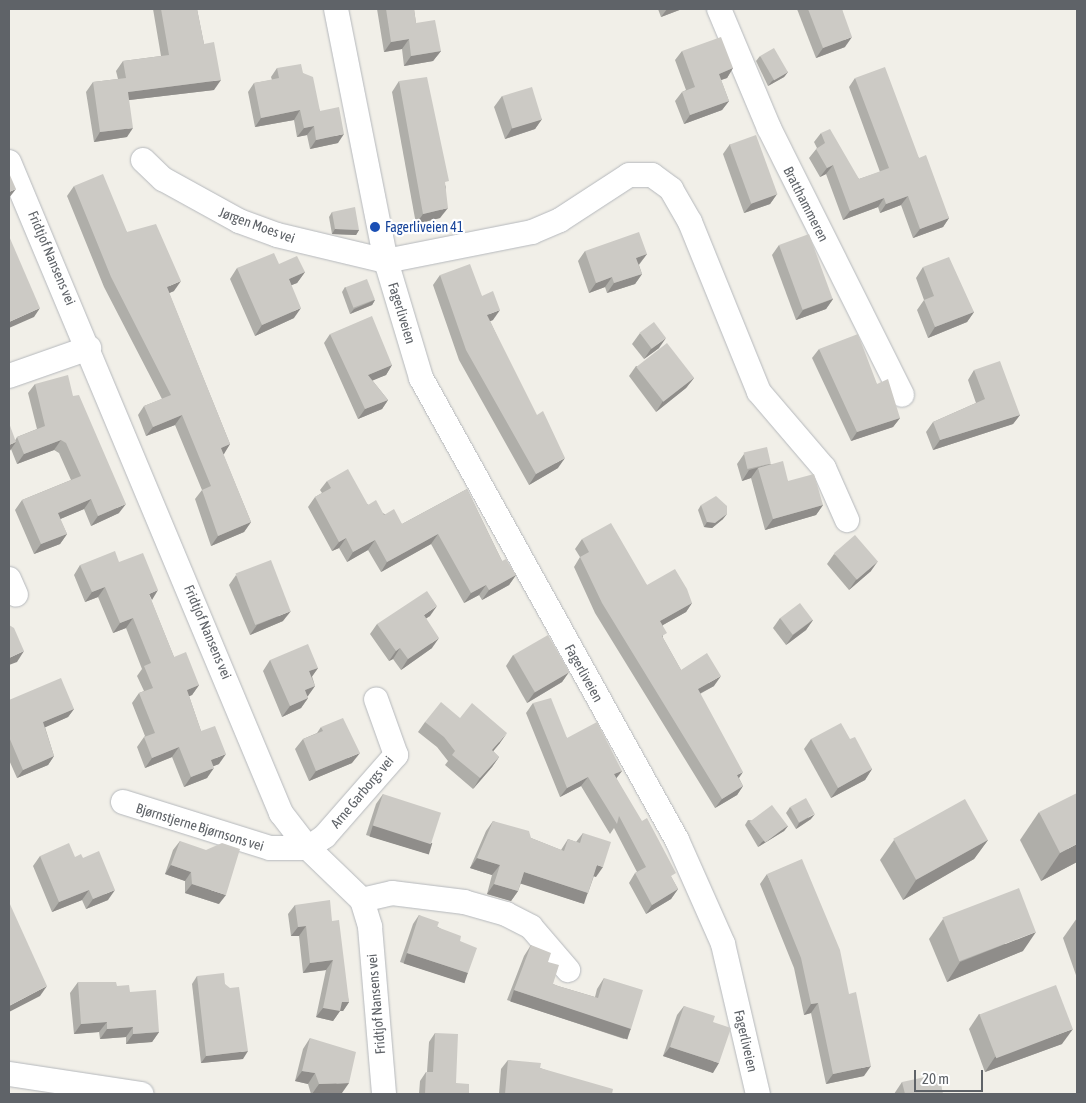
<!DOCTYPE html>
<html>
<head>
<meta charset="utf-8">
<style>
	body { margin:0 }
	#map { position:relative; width:1086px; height:1103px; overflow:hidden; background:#f1efe8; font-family:"Asap Condensed",sans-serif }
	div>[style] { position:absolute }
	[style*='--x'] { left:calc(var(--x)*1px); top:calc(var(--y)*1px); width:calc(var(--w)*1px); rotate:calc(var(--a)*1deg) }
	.roads { filter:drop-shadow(0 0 1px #b5b8bc) drop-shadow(0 0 1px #b5b8bc) }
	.minor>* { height:24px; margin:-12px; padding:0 12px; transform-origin:12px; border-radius:12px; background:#fff }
	.wall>* { inset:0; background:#afaea9 }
	.shaded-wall>* { inset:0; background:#8f8d8a; transform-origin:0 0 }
	.building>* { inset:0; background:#cccac5; transform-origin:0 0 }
	.dots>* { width:14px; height:14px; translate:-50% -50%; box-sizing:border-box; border:2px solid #fff; border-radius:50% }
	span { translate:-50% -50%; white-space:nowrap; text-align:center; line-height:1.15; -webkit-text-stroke:4.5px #fff; paint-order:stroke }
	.street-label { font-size:14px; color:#5f6368 }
	.transit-label { font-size:14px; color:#164399 }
	.left { translate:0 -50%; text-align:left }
	.frame { position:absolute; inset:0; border:10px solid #5f6368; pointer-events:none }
	.scale { position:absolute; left:914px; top:1070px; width:69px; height:22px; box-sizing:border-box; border:2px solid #5f6368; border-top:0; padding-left:6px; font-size:15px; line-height:18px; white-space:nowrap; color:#5f6368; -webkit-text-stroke:4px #fff; paint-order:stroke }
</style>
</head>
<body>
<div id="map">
	<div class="roads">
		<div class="minor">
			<div style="--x:336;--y:9;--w:257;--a:78.8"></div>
			<div style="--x:386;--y:261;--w:122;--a:73.3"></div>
			<div style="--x:421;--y:378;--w:528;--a:61.01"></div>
			<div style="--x:677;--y:840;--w:114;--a:66.1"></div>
			<div style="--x:723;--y:944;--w:154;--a:76.9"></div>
			<div style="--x:719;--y:9;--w:129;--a:67.2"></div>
			<div style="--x:769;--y:128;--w:298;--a:63.5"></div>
			<div style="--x:143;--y:160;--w:28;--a:44"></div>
			<div style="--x:163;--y:179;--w:87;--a:28.9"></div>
			<div style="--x:239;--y:221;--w:40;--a:20.2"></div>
			<div style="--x:277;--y:235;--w:112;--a:13.4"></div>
			<div style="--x:386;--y:261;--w:149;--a:-11.2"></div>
			<div style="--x:532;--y:232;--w:30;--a:-23"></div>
			<div style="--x:560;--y:220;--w:82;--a:-33.1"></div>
			<div style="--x:629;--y:175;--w:23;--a:0"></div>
			<div style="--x:652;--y:175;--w:24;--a:36"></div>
			<div style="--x:671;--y:189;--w:38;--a:60"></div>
			<div style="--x:690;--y:222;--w:183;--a:67.9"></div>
			<div style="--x:759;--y:392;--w:100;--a:49.5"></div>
			<div style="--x:824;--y:468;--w:57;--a:66.1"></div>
			<div style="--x:9;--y:162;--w:706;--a:67.32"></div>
			<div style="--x:281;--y:813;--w:44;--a:52.4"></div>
			<div style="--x:308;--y:848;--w:75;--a:43.9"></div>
			<div style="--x:362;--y:900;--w:28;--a:73"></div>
			<div style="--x:370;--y:927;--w:168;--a:85.2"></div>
			<div style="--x:9;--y:376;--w:85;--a:-19.3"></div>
			<div style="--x:9;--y:579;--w:17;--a:66"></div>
			<div style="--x:123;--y:802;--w:154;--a:17.4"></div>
			<div style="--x:270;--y:848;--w:38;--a:0"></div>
			<div style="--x:308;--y:848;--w:21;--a:-35"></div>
			<div style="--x:325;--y:836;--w:108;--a:-48.8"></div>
			<div style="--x:396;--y:755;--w:59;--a:-109.7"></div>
			<div style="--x:362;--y:900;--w:31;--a:-13"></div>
			<div style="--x:392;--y:893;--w:73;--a:7.1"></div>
			<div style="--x:464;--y:902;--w:44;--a:15.9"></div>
			<div style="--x:506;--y:914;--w:28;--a:27"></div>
			<div style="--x:531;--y:927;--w:57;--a:49.3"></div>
			<div style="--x:9;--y:1074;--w:134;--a:8.6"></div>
		</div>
	</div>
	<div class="wall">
		<div style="clip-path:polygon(153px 9px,197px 9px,204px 44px,214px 90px,129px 100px,127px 137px,94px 142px,86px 92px,93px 82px,118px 79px,116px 71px,123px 61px,161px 56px)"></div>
		<div style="clip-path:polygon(377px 9px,414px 9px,416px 23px,441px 51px,433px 61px,404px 66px,402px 49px,384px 52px)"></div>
		<div style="clip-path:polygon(658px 9px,682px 9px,661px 17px)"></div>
		<div style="clip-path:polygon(797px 9px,842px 9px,845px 47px,816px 58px)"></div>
		<div style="clip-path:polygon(682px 51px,733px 68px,727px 78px,721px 80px,729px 101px,722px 110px,684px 124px,675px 101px,682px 92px,686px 90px,675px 60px)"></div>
		<div style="clip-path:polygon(760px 56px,788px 72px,784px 77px,768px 86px,756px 61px)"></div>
		<div style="clip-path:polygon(277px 68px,303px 73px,320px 111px,338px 143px,310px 149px,307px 135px,297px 137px,294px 120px,255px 127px,248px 92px,254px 83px,272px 80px,271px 77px)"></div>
		<div style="clip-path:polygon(855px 78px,919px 158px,949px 218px,943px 227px,913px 238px,901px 205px,880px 213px,878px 207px,843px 220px,826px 174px,820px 177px,809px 158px,817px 148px,814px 142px,821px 133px,859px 179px,880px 172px,849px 87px)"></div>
		<div style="clip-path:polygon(399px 81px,446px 187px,440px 218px,416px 224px,392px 92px)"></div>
		<div style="clip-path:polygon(502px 96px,542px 119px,535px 129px,505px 139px,494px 107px)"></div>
		<div style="clip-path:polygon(730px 144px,777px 194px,770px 204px,744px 213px,723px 154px)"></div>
		<div style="clip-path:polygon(74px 186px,127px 232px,174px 291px,169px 293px,230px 444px,223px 454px,251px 522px,244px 532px,211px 546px,195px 499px,202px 490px,175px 425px,146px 436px,138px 415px,144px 406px,162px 399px,104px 287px,67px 196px)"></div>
		<div style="clip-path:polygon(332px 212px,359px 230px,356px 235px,332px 234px,329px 217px)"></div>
		<div style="clip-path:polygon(779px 245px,833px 299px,826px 309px,796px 320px,772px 255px)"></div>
		<div style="clip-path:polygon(585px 251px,647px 254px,639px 265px,642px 274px,635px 284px,607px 293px,605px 287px,589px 293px,578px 261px)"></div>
		<div style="clip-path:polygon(279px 264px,305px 272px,297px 283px,291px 285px,294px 318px,255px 336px,230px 279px,237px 268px)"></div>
		<div style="clip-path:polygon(923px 267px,974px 312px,967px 322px,928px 338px,917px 310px,924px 300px,916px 278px)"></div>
		<div style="clip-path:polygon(440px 275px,482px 296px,493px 320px,490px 321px,558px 468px,529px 485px,459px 360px,433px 285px)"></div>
		<div style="clip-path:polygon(345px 287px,375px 300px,372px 305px,350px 314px,342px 292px)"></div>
		<div style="clip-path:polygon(640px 333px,659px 348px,644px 359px,632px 344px)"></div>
		<div style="clip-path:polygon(330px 334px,392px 365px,386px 375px,372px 380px,388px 400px,382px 409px,358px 419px,324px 343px)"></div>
		<div style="clip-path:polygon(819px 349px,877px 384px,900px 418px,893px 427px,851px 441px,812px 358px)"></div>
		<div style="clip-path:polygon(636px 366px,694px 378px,686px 388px,656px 412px,629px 376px)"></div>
		<div style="clip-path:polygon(974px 370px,1020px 415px,1013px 424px,933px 450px,926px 432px,933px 422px,976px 403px,968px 380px)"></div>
		<div style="clip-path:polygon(35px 384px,73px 396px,119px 513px,91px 526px,84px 509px,60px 519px,67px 534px,60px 544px,34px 554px,15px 510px,22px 500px,71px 480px,59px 453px,54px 450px,17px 464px,11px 449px,9px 452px,17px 437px,37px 429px,28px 393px)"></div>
		<div style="clip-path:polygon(744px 454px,771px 464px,788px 481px,823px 505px,816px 515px,765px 530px,751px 478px,742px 481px,737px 464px)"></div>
		<div style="clip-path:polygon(327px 481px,402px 524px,467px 489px,502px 561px,516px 575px,509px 585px,482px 600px,479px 595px,464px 603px,431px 544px,381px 572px,368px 550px,347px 562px,339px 548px,332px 551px,308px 507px,315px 497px,322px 493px,320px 490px)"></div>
		<div style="clip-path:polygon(701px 505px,723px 519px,712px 528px,704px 527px,698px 510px)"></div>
		<div style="clip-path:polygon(582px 539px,647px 585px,692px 603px,686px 612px,663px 625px,663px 638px,681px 670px,714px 686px,700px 694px,739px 778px,743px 786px,737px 795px,715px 808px,595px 613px,574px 567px,580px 557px,575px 549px)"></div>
		<div style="clip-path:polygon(834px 554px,871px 571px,849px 590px,827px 564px)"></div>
		<div style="clip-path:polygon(119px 562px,151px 600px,174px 657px,199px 685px,192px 695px,189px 696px,201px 731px,219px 764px,213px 766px,207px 778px,184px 787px,172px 757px,145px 768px,137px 747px,144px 737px,145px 736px,132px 703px,139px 693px,144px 691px,137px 676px,142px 669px,126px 628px,113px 633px,98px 597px,85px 602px,74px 575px,80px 565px)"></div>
		<div style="clip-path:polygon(236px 575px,283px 621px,250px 635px,229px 585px)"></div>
		<div style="clip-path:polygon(430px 616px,426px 618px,432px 648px,401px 670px,393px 659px,389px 661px,370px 634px,377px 624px)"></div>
		<div style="clip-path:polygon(780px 618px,813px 620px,806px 630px,786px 645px,773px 628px)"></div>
		<div style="clip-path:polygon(513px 655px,569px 672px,562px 682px,527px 703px,506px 666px)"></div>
		<div style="clip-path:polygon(270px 660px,318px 668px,312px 676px,315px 686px,307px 696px,308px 698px,301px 708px,282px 717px,263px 671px)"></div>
		<div style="clip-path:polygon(9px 700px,74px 709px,68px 717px,45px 727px,54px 756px,48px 765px,17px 778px,9px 760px)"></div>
		<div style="clip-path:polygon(533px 703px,567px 738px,622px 771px,616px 778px,678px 889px,671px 899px,646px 914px,629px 883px,635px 873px,637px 872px,614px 828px,610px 834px,581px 786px,560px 797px,526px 713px)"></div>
		<div style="clip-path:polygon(460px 718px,500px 743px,493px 751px,499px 757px,492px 767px,473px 789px,445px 765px,448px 761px,437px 747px,418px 732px,425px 722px)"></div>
		<div style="clip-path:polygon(321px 727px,352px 763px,309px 781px,295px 749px,303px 739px,317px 733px)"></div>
		<div style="clip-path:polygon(811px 739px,850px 739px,872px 769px,865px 780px,831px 798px,804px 749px)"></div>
		<div style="clip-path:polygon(383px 794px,425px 853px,366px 835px,376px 804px)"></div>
		<div style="clip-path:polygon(790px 807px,811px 819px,796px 829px,786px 813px)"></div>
		<div style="clip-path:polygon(1039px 812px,1077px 862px,1041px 881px,1020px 840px)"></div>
		<div style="clip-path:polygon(748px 820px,788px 826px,784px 831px,758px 847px,745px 825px)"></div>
		<div style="clip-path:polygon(493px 821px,531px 838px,561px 850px,568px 839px,576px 842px,583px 833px,596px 877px,594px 876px,588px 893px,581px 903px,521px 883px,518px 891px,511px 901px,487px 894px,492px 875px,470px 868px,486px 831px)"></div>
		<div style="clip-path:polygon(894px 840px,988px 840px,974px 859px,903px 900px,880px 860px)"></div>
		<div style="clip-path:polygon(180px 841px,219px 904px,185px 893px,185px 881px,165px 874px,173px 850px)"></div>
		<div style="clip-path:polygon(40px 856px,75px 857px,83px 858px,108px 900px,86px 909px,82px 900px,52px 912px,33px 866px)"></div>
		<div style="clip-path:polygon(767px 874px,864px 1076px,826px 1084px,811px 1013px,804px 1015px,794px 968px,760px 884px)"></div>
		<div style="clip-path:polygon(295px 905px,332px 921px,349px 1002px,343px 1011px,340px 1011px,333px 1021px,316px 1017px,326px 970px,303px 973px,299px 936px,291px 936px,288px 914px)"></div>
		<div style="clip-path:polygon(419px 915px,460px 941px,468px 973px,462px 982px,400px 962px,413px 924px)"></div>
		<div style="clip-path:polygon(1077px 918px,1077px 978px,1063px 938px)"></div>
		<div style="clip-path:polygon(943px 919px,1023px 951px,947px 982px,929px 939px)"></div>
		<div style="clip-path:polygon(531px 945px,548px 962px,553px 984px,558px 986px,595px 997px,597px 989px,604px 978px,631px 1029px,624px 1039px,507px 1000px,524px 956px)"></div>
		<div style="clip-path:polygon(197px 976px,225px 984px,243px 1059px,201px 1063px,192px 984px)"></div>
		<div style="clip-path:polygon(78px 982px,117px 986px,130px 992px,159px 1032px,152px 1042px,126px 1044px,126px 1037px,100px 1039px,99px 1032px,74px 1034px,70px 993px)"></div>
		<div style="clip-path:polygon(684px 1006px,713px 1022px,713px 1073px,663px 1056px,677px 1015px)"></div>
		<div style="clip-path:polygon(979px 1014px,1062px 1044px,985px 1072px,969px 1029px)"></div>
		<div style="clip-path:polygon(435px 1033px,456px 1083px,469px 1094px,419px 1094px,420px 1081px,426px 1072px,427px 1072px,429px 1042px)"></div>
		<div style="clip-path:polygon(310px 1038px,342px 1093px,311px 1094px,308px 1084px,295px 1081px,303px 1049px)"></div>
		<div style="clip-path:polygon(508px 1060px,540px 1068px,612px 1094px,499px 1094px,501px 1069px)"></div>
		<div style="clip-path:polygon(902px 1082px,943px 1094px,894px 1094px)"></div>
	</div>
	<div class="shaded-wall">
		<div style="clip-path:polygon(667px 9px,682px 9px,661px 17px)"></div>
		<div style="clip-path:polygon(852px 37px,845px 47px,816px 58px,823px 48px)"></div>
		<div style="clip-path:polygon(409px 39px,402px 49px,384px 52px,391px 42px)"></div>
		<div style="clip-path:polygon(441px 51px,433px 61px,404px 66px,411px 56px)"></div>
		<div style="clip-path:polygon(733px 68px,727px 78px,712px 83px,719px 74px)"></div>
		<div style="clip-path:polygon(788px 72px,784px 77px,768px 86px,772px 81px)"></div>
		<div style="clip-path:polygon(221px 80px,214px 90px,121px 101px,128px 92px)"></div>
		<div style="clip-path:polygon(729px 101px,722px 110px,684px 124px,690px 115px)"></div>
		<div style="clip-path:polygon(300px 110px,294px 120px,255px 127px,261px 118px)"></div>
		<div style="clip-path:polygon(542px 119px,535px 129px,505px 139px,512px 128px)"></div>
		<div style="clip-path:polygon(314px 126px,307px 135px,297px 137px,304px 128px)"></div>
		<div style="clip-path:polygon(133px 128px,127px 137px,94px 142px,100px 132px)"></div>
		<div style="clip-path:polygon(344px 134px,338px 143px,310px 149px,316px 140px)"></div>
		<div style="clip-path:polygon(833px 165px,826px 174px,820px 177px,827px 168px)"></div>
		<div style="clip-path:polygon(16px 189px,9px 198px,9px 192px)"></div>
		<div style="clip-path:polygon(777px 194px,770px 204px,744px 213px,752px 203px)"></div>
		<div style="clip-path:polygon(908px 196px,901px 205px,880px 213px,886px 204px)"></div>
		<div style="clip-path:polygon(884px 198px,878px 207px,843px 220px,850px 211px)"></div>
		<div style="clip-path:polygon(448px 208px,440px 218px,416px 224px,423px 214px)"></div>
		<div style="clip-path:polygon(949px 218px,943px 227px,913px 238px,920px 229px)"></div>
		<div style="clip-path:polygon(335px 229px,359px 230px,356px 235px,332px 234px)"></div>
		<div style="clip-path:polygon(647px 254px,639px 264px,629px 268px,636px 258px)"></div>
		<div style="clip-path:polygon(305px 272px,297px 283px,282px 289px,289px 279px)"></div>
		<div style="clip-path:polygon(642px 274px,635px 284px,607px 293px,614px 283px)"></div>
		<div style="clip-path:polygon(612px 277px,605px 287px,589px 293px,596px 283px)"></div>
		<div style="clip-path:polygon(181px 281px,174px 291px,160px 297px,167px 287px)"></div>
		<div style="clip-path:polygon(833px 299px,826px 309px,796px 320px,803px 310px)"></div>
		<div style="clip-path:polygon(375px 300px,372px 305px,350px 314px,354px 309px)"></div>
		<div style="clip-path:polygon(40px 308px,34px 317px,9px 328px,9px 322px)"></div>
		<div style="clip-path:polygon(301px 308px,294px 318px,255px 336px,262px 325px)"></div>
		<div style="clip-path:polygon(500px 310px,493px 320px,480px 325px,487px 315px)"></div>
		<div style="clip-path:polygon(974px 312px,967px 322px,928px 338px,935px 327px)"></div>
		<div style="clip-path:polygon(666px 338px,659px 348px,644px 359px,651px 349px)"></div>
		<div style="clip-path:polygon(392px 365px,386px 375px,362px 385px,368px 375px)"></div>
		<div style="clip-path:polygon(694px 378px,686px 388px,656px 412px,663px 401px)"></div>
		<div style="clip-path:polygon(388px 400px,382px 409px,358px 419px,365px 409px)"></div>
		<div style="clip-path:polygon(182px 415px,175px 425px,146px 436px,153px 427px)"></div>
		<div style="clip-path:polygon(1020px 415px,1013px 424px,933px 450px,940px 440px)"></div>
		<div style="clip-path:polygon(900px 418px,893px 427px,851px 441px,857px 432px)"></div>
		<div style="clip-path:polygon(61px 440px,54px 450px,17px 464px,24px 454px)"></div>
		<div style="clip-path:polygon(16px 442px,9px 452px,9px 445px)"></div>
		<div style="clip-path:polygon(230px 444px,224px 454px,214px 458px,221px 448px)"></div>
		<div style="clip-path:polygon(565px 458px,558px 468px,529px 485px,536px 474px)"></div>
		<div style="clip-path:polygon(771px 464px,758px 468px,751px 478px,742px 481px,749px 470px)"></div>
		<div style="clip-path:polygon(91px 499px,84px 509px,51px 523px,58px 513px)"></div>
		<div style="clip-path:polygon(126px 504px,119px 513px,91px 526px,98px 516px)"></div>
		<div style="clip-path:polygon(823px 505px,816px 515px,765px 530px,773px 519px)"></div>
		<div style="clip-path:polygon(727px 514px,723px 519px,712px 528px,704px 527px,707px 522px)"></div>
		<div style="clip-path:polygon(251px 522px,244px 532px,211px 546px,218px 536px)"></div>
		<div style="clip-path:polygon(67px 534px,60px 544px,34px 554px,41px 544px)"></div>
		<div style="clip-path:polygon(438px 534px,431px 544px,381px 572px,387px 562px)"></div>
		<div style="clip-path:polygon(346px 538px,339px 548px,332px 551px,339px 542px)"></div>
		<div style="clip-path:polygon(375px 540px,368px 550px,347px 562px,353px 552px)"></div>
		<div style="clip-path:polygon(878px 561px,871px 571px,849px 590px,856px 580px)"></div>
		<div style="clip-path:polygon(516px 575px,509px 585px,482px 600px,489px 590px)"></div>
		<div style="clip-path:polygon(486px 585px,479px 595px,464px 603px,471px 593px)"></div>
		<div style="clip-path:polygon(105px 587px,98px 597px,85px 602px,92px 592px)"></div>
		<div style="clip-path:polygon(158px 590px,152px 600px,149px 594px)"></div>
		<div style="clip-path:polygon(692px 603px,686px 612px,654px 630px,660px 621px)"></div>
		<div style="clip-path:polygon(437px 606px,430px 616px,416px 625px,424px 615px)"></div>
		<div style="clip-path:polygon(291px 611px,283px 621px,250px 635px,257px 625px)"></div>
		<div style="clip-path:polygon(133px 618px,126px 628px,113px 633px,120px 623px)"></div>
		<div style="clip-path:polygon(813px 620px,806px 630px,786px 645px,793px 635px)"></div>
		<div style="clip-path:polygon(439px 638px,432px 648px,401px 670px,408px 659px)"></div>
		<div style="clip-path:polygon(400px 648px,393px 659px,389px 661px,396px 651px)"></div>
		<div style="clip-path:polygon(24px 651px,17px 662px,9px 665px,9px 658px)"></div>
		<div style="clip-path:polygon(318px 668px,311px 678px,309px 671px)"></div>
		<div style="clip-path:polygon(569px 672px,562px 682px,527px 703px,534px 693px)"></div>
		<div style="clip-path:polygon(721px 676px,714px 686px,691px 698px,698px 689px)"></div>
		<div style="clip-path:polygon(199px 685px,192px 695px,180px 700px,187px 690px)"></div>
		<div style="clip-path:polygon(315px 686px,308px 696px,298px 700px,305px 690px)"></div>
		<div style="clip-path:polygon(308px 698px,301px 708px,282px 717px,290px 706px)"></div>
		<div style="clip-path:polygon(74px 709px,68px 717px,37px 731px,43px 722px)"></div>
		<div style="clip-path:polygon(507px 733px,500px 743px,485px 761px,492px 750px)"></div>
		<div style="clip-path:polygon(179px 747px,172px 757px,145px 768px,152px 758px)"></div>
		<div style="clip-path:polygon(360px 753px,352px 763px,309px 781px,316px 771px)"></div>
		<div style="clip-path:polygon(226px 754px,219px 764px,204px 770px,211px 760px)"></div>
		<div style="clip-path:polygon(54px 756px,48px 765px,17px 778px,23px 770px)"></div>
		<div style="clip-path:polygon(499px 757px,492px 767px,473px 789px,480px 778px)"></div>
		<div style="clip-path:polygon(214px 768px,207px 778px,184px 787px,191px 777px)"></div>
		<div style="clip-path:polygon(872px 769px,865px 780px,831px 798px,838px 788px)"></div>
		<div style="clip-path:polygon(622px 771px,615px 780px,614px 774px)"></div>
		<div style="clip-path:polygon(743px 772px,737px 781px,737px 775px)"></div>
		<div style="clip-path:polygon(588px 777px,581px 786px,560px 797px,567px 788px)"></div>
		<div style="clip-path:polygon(743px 786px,737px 795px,715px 808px,722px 799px)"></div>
		<div style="clip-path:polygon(815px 814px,811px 819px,796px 829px,799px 823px)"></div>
		<div style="left:373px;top:825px;width:62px;height:12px;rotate:17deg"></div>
		<div style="clip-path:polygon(788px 826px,784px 831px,758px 847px,762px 842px)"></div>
		<div style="clip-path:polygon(988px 840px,974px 859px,903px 900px,916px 880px)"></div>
		<div style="clip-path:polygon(1077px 844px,1077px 862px,1041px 881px,1060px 853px)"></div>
		<div style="clip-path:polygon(477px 858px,500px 865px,492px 875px,470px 868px)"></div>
		<div style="clip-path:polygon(171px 865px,191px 872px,185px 881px,165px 874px)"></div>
		<div style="clip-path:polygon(597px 865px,603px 867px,596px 877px,590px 875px)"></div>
		<div style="left:524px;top:872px;width:67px;height:12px;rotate:18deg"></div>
		<div style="clip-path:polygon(192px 884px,226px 895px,219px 904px,185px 893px)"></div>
		<div style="clip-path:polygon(494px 884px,518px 891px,511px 901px,487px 894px)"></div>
		<div style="clip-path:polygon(678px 889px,671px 899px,646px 914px,652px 905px)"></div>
		<div style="clip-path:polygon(89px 890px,82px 900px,52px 912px,59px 902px)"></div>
		<div style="clip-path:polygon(115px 890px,108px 900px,86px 909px,93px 899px)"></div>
		<div style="clip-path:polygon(306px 926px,299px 936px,291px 936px,298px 927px)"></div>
		<div style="clip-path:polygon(1036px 932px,1023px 951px,947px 982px,960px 962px)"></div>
		<div style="left:407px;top:953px;width:64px;height:11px;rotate:18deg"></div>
		<div style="clip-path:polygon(333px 960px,326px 970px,303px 973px,310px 963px)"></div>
		<div style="clip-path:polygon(47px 986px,40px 996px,9px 1012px,9px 1006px)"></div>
		<div style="left:514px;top:990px;width:123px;height:12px;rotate:18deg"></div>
		<div style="clip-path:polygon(342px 1002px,349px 1002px,343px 1011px,340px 1011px,333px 1021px,316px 1017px,323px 1008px)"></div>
		<div style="clip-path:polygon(818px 1003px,811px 1013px,804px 1015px,811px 1004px)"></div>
		<div style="clip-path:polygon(107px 1022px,99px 1032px,74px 1034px,81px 1024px)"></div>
		<div style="clip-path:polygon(133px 1027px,126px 1037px,100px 1039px,107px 1029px)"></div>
		<div style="clip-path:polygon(1073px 1029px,1062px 1044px,985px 1072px,995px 1057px)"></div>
		<div style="clip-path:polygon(159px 1032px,152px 1042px,126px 1044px,133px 1034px)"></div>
		<div style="clip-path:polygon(670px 1047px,719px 1063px,713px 1073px,663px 1056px)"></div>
		<div style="clip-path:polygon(248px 1051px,243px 1059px,201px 1063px,206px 1056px)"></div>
		<div style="clip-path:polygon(871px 1066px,864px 1076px,826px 1084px,833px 1074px)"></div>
		<div style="clip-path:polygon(302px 1071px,315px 1073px,308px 1084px,295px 1081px)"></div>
		<div style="clip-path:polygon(349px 1083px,342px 1093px,312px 1094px,319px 1084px)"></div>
	</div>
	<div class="building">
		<div style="clip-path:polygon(161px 9px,197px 9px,204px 44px,214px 42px,221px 80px,128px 92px,133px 128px,100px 132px,93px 82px,126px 78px,123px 61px,169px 55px)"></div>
		<div style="clip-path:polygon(386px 9px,414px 9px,416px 23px,435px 20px,441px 51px,411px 56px,409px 39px,391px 42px)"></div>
		<div style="clip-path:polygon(808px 9px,842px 9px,852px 37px,823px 48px)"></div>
		<div style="clip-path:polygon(721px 37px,733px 68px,719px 74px,729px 101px,690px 115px,682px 92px,695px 87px,682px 51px)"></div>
		<div style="left:774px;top:48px;width:28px;height:16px;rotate:60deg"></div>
		<div style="clip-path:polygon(301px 64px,303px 73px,313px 77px,320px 111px,339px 107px,344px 134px,316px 140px,314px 126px,304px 128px,300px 110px,261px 118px,254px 83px,279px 78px,277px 68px)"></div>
		<div style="clip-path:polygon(885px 67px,919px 158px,926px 155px,949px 218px,920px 229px,908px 196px,886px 204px,884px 198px,850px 211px,833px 165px,827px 168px,816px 149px,825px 143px,821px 133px,830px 129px,859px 179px,889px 168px,855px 78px)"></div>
		<div style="clip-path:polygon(427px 77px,449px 181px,445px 182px,448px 208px,423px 214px,399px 81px)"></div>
		<div style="left:532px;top:87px;width:34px;height:31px;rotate:73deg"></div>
		<div style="left:756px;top:135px;width:63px;height:28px;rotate:70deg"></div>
		<div style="clip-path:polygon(9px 173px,16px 189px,9px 192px)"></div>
		<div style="clip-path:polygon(103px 174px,127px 232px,156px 224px,181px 281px,167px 287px,230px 444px,221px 448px,251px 522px,218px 536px,202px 490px,211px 486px,182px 415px,153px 427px,144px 406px,171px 395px,111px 277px,74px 186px)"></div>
		<div style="clip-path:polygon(355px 207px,359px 230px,335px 229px,332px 212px)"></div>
		<div style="clip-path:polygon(639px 232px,647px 254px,636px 258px,642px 274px,614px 283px,612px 277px,596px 283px,585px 251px)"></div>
		<div style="left:809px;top:234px;width:69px;height:32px;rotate:70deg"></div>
		<div style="clip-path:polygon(9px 236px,40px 308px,9px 322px)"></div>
		<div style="clip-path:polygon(274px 253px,279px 264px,297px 256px,305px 272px,289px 279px,301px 308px,262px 325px,237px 268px)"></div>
		<div style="clip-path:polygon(949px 257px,974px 312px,935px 327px,924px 300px,934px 296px,923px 267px)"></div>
		<div style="clip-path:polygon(470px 264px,482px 296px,493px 291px,500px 310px,487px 315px,537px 415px,543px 411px,565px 458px,536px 474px,466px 350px,440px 275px)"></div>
		<div style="left:367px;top:279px;width:22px;height:23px;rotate:69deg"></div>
		<div style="clip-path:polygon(372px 316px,392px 365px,368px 375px,388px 400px,365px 409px,330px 334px)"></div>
		<div style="left:654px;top:322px;width:20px;height:18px;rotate:53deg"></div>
		<div style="clip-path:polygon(858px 334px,877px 384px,888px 379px,900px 418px,857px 432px,819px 349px)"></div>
		<div style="left:667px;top:343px;width:44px;height:39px;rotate:52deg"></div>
		<div style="clip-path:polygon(1000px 361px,1020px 415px,940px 440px,933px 422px,985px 399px,974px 370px)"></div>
		<div style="clip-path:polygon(68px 375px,73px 396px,79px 395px,126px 504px,98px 516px,91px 499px,58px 513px,67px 534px,41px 544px,22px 500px,81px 476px,66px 443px,61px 440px,24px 454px,17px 437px,45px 426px,35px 384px)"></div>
		<div style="clip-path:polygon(9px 423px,16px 442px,9px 445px)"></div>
		<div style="left:767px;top:447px;width:17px;height:24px;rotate:77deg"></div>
		<div style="clip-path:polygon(783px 461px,788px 481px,814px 474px,823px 505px,773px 519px,758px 468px)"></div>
		<div style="clip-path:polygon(348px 469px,368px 505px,376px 500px,384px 515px,394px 509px,402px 524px,467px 489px,502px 561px,506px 559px,516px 575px,489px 590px,486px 585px,471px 593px,438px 534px,387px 562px,375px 540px,353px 552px,346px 538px,339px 542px,315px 497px,331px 488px,327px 481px)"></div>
		<div style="clip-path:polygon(716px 496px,727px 506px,727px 514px,715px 523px,707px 522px,701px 505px)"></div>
		<div style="clip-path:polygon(611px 523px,647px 585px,675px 569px,687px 589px,692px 603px,660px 621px,667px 633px,662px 636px,681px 670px,707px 653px,721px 676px,698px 689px,743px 772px,737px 775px,743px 786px,722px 799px,602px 603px,580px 557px,589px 552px,582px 539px)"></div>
		<div style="left:855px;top:535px;width:35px;height:28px;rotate:49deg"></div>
		<div style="clip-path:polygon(115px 551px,119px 562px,143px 553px,158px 590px,149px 594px,174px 657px,186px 652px,199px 685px,187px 690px,201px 731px,215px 726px,226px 754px,211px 760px,214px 768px,191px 777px,179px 747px,152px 758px,144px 737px,155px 733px,139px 693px,153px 688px,144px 666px,151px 663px,133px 618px,120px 623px,105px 587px,92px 592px,80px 565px)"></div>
		<div style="left:271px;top:560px;width:55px;height:38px;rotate:69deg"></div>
		<div style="clip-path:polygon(427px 591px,437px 606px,424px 615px,439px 638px,408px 659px,400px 648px,396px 651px,377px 624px)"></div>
		<div style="left:800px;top:603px;width:21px;height:25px;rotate:53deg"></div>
		<div style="clip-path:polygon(9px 625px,14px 628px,24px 651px,9px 658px)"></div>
		<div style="left:548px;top:635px;width:43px;height:40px;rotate:60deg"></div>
		<div style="clip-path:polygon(308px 644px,318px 668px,309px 671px,315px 686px,305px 690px,308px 698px,290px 706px,270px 660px)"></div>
		<div style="clip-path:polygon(61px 678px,74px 709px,43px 722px,54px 756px,23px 770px,9px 737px,9px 700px)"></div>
		<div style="clip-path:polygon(551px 698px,567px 738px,597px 722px,622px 771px,614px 774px,642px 821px,647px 818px,676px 873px,671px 876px,678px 889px,652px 905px,635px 873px,646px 867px,619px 816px,617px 824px,588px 777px,567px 788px,533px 703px)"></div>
		<div style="clip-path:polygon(441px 702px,460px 718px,472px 703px,507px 733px,492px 750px,499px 757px,480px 778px,452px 755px,455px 751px,444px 737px,425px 722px)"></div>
		<div style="clip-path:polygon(343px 718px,360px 753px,316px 771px,303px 739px,323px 731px,321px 727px)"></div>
		<div style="clip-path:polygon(841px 723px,850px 739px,855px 737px,872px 769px,838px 788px,811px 739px)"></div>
		<div style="clip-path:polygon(1077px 793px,1077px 844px,1060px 853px,1039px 812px)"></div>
		<div style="left:383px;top:794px;width:61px;height:33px;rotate:18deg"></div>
		<div style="left:806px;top:798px;width:18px;height:18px;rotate:61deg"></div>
		<div style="left:965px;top:799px;width:47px;height:82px;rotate:61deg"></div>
		<div style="left:772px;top:805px;width:26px;height:28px;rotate:53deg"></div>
		<div style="clip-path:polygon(493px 821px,529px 831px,531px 838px,564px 851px,568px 839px,580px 843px,583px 833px,611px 842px,603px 867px,597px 865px,588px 893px,524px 872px,518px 891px,494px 884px,500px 865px,477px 858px)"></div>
		<div style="clip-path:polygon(180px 841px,206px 850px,222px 843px,240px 849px,226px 895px,192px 884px,191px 872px,171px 865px)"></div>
		<div style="clip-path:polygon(69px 843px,75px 857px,81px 854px,83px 858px,99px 851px,115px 890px,93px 899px,89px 890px,59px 902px,40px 856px)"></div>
		<div style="clip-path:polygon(802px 859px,840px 950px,849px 994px,856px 992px,871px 1066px,833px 1074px,818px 1003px,811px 1004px,801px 958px,767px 874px)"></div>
		<div style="left:1019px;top:888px;width:47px;height:82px;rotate:69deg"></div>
		<div style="clip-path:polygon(330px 900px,332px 921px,339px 920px,349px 1002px,342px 1002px,340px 1011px,323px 1008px,333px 960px,310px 963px,306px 926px,298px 927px,295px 905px)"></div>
		<div style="clip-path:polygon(9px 902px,47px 986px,9px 1006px)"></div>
		<div style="clip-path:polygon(419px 915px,439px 922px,437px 927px,461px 936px,460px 941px,477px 948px,468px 973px,407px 953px)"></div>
		<div style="clip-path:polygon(531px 945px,551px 953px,548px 962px,559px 965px,553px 984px,558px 986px,598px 998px,604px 978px,643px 990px,631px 1029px,514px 990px)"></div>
		<div style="clip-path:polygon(224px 973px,225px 984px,230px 988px,239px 987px,248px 1051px,206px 1056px,197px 976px)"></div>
		<div style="clip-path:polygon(78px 982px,116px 982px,117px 986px,129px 985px,130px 992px,156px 990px,159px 1032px,133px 1034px,133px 1027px,107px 1029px,107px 1022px,81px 1024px)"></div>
		<div style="left:1056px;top:985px;width:47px;height:82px;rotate:69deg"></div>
		<div style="clip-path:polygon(684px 1006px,715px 1016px,713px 1022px,731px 1028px,719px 1063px,670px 1047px)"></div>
		<div style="clip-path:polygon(435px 1033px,458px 1034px,456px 1083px,469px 1084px,469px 1094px,425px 1094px,426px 1072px,433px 1072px)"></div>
		<div style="clip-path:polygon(310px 1038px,356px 1052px,349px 1083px,319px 1084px,315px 1073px,302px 1071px)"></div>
		<div style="clip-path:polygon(508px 1060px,541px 1063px,540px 1068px,613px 1089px,612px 1094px,505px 1094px)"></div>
		<div style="clip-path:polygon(939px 1074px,943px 1094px,905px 1094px,902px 1082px)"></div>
	</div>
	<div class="dots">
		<div style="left:375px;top:227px;background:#1a4fb4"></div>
	</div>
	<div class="street-label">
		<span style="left:806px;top:204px;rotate:63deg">Bratthammeren</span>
		<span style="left:257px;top:225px;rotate:20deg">Jørgen Moes vei</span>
		<span style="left:52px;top:258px;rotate:67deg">Fridtjof Nansens vei</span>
		<span style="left:402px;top:313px;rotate:73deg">Fagerliveien</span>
		<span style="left:208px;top:632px;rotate:67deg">Fridtjof Nansens vei</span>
		<span style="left:584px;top:673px;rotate:61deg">Fagerliveien</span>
		<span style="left:362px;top:792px;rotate:-50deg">Arne Garborgs vei</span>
		<span style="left:200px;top:827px;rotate:17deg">Bjørnstjerne Bjørnsons vei</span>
		<span style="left:376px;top:1004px;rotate:-95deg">Fridtjof Nansens vei</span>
		<span style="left:746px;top:1041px;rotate:77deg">Fagerliveien</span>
	</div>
	<div class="transit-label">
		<span class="left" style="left:385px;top:227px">Fagerliveien 41</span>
	</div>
	<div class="frame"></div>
	<div class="scale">20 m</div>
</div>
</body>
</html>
